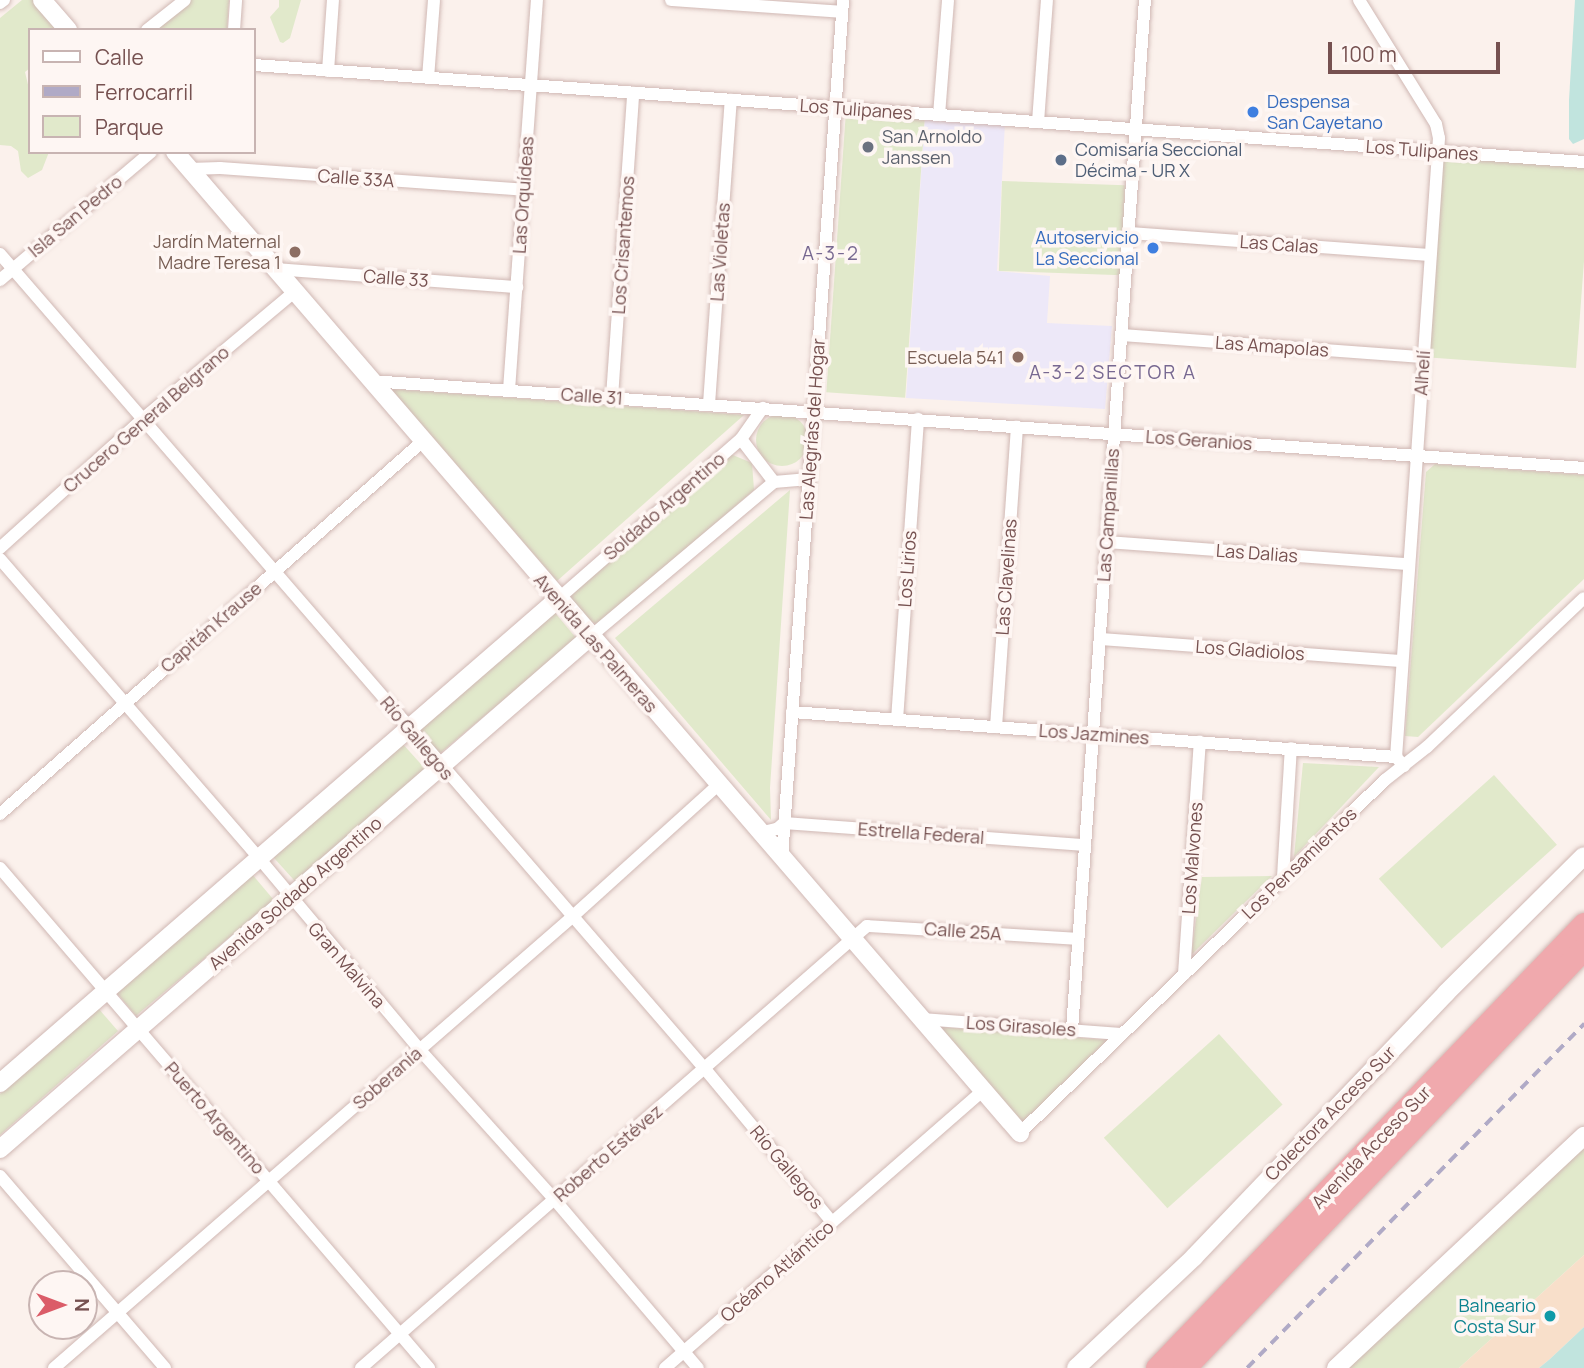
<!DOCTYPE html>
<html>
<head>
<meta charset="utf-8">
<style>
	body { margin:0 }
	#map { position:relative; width:1584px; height:1368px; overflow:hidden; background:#fbf1ec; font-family:Manrope,sans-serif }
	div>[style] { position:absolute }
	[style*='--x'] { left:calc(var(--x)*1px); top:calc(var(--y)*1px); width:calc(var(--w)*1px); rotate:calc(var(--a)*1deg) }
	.education>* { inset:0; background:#ede8f8 }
	.green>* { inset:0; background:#e1e9cb; transform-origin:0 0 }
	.round { border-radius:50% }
	.sand>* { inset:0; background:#f8dfca }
	.water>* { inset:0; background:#c1e4de }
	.roads { filter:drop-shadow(0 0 2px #d0b8b4) drop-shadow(0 0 2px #d0b8b4) }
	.street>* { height:12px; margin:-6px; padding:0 6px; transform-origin:6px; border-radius:6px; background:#fff }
	.secondary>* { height:18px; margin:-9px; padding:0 9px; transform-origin:9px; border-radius:9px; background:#fff }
	.highway>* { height:23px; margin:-11.5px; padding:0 11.5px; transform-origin:11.5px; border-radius:11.5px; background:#f0a9ad }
	.rail>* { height:3.5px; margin-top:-1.75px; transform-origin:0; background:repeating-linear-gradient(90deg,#b0aac6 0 10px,transparent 0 17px) }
	.dots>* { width:19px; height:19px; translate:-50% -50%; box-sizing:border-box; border:4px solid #fef6f3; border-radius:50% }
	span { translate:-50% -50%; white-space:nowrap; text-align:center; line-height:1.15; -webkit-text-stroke:7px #fef6f3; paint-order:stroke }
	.shop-label { font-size:18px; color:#366cbe }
	.left { translate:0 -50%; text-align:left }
	.right { translate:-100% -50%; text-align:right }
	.street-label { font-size:18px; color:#765150 }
	.worship-label { font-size:18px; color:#5b616d }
	.service-label { font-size:18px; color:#4e5e75 }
	.education-label { font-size:18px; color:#785e54 }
	.culture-label { font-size:18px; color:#0d838f }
	.neighbourhood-label { font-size:19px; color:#776891; letter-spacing:2px }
	.legend { position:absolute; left:28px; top:28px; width:228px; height:126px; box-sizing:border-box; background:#fef6f3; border:2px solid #c8b4b2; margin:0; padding:9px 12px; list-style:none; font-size:21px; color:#765150 }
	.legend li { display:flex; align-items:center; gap:14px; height:35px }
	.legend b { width:35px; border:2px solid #c8b4b2 }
	.north { position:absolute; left:28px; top:1270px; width:70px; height:70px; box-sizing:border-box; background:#fef6f3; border:2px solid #c8b4b2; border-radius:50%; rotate:90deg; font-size:19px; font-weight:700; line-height:28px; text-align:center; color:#765150 }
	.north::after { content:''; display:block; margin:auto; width:24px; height:32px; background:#db5c68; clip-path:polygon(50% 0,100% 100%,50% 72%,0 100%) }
	.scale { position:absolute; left:1328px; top:42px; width:172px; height:32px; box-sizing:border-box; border:4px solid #765150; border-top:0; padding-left:9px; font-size:21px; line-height:24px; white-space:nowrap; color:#765150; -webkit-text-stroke:5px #fef6f3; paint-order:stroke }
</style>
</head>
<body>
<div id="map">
	<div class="education">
		<div style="clip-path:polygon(925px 116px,1005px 123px,997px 271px,1050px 276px,1047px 323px,1112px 326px,1105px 409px,906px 398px)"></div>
	</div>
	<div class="green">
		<div style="clip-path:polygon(22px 0,35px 0,56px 30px,30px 30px,30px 68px,25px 72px,30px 93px,30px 152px,49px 152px,42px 170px,28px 178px,21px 171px,18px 151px,11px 146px,0 145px,0 18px)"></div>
		<div style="clip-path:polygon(186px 0,229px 0,227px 30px,149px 30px)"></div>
		<div style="clip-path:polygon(279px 0,301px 0,290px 38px,283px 43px,280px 42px,270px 17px,279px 7px)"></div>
		<div style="left:846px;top:111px;width:79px;height:282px;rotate:4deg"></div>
		<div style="clip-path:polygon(1438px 151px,1584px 162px,1584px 261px,1576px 368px,1423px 357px)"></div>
		<div style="left:1002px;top:181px;width:123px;height:90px;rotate:2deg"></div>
		<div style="clip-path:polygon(391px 389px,392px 389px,744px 415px,557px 581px)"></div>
		<div class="round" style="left:756px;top:414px;width:52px;height:52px"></div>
		<div style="clip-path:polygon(728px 453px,752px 463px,754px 490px,598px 625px,578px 614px,570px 594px)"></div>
		<div style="clip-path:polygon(1435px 464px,1584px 475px,1584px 579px,1418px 737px,1405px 736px,1426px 472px)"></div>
		<div style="clip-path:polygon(790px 490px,770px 788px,771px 820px,615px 638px)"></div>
		<div style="left:551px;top:608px;width:40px;height:180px;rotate:50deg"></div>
		<div style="left:401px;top:742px;width:38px;height:172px;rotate:48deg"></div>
		<div style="clip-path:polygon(1303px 763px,1379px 767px,1294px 857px)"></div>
		<div style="left:1494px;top:775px;width:94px;height:155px;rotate:48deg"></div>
		<div style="left:252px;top:874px;width:34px;height:180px;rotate:50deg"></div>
		<div style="clip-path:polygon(1272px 876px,1191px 955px,1202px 877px)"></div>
		<div style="clip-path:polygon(98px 1008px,118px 1031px,0 1135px,0 1094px)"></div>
		<div style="clip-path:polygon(939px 1027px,1107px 1040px,1020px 1125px)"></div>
		<div style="left:1219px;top:1034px;width:95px;height:155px;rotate:48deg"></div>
		<div style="clip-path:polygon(1584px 1147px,1584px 1255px,1459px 1368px,1346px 1368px)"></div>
	</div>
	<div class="sand">
		<div style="clip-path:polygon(1584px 1255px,1584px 1327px,1550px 1359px,1539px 1368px,1459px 1368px)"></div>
	</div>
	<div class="water">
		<div style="clip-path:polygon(1575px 0,1584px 0,1584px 139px,1573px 144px,1569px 139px,1569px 100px)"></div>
		<div style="clip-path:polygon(1584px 1327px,1584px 1368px,1539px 1368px,1550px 1359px)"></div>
	</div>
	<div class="roads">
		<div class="street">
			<div style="--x:671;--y:0;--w:171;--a:4"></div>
			<div style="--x:1359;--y:0;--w:146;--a:58.2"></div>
			<div style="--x:1436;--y:124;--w:14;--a:78"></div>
			<div style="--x:1439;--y:138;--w:620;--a:93.97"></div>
			<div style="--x:1396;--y:757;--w:12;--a:48"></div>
			<div style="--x:0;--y:3;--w:5;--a:-37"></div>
			<div style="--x:147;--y:30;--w:48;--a:-38.3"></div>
			<div style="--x:234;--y:30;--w:30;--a:-86"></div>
			<div style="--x:254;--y:65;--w:1334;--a:4.17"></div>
			<div style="--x:328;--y:71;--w:71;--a:-86"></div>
			<div style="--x:428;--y:78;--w:78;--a:-85.6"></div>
			<div style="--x:939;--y:115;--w:115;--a:-85.5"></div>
			<div style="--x:1038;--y:122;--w:122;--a:-85.8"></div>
			<div style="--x:189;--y:169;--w:31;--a:-2"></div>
			<div style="--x:220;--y:168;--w:305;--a:4.1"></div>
			<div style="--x:1129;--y:233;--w:302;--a:4.2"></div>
			<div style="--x:0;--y:254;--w:1078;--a:49.14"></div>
			<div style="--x:705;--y:1069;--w:199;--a:50.3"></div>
			<div style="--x:275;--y:269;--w:243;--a:4.3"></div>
			<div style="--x:0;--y:280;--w:198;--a:-40.3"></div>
			<div style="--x:1121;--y:335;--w:303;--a:4.2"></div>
			<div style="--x:371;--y:381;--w:1216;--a:4.1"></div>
			<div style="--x:509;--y:390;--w:391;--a:-85.9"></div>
			<div style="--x:612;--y:397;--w:305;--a:-86"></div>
			<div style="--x:709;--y:404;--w:305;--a:-85.9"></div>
			<div style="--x:741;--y:439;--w:54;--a:52.5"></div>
			<div style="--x:1106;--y:542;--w:303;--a:4.2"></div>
			<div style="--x:0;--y:548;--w:194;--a:-42.1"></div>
			<div style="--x:144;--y:418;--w:196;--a:-40"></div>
			<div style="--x:0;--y:559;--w:396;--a:49.1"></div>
			<div style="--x:259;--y:858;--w:249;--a:50"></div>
			<div style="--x:419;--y:1049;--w:202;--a:48"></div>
			<div style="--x:554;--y:1199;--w:222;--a:49.6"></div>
			<div style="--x:558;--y:599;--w:243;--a:-41.2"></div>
			<div style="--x:741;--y:439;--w:38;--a:-55"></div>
			<div style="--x:591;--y:636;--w:239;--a:-40.1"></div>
			<div style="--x:774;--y:482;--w:35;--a:-5"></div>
			<div style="--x:1100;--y:639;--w:302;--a:4.2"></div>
			<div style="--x:792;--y:712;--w:606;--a:4.26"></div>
			<div style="--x:897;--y:720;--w:302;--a:-86"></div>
			<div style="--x:996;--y:727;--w:301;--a:-86"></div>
			<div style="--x:0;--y:814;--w:564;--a:-41.41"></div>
			<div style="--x:759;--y:833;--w:18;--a:-13"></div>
			<div style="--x:777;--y:829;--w:9;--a:-41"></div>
			<div style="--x:784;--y:823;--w:302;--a:4.2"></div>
			<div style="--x:782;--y:858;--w:860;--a:-85.93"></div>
			<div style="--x:0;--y:868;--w:659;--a:49.37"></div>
			<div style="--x:1283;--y:877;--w:129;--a:-86.5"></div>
			<div style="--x:1184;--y:974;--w:233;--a:-86.1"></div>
			<div style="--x:921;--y:1019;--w:201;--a:4.3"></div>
			<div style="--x:1072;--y:1030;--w:1033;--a:-85.95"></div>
			<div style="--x:1020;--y:1133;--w:508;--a:-44.04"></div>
			<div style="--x:1385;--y:780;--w:53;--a:-38.2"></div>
			<div style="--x:1427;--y:747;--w:216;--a:-43.5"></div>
			<div style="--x:0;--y:1176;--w:253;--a:49.3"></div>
			<div style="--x:54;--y:1368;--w:687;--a:-41.04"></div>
			<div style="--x:572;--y:917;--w:197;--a:-42.1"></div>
			<div style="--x:361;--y:1368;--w:672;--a:-41.14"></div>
			<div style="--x:867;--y:926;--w:211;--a:3.5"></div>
			<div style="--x:665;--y:1368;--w:422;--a:-41.1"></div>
		</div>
		<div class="secondary">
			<div style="--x:42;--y:0;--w:40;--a:49"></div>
			<div style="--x:175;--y:152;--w:1295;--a:49.26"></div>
			<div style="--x:0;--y:1083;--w:739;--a:-40.94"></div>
			<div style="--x:0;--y:1149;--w:783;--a:-40.96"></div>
			<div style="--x:1076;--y:1368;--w:162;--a:-43.2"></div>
			<div style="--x:1194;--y:1257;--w:365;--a:-46.3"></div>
			<div style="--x:1446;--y:993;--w:194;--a:-44.8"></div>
			<div style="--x:1336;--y:1368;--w:340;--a:-43.1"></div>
		</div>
		<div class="highway">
			<div style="--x:1157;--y:1368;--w:616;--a:-46.12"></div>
			<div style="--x:1184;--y:1368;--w:580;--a:-46.4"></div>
		</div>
	</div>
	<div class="rail">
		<div style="--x:1247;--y:1368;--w:482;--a:-45.6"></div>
	</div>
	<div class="dots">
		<div style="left:1253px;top:112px;background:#3f7fe0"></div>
		<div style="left:868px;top:147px;background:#6b7280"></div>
		<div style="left:1061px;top:160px;background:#5c6f8a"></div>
		<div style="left:1153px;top:248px;background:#3f7fe0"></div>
		<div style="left:295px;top:252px;background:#8d6e63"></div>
		<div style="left:1018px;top:357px;background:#8d6e63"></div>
		<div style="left:1550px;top:1316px;background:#0f9aa8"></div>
	</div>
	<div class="shop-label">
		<span class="left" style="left:1267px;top:112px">Despensa<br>San Cayetano</span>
		<span class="right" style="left:1139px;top:248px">Autoservicio<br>La Seccional</span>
	</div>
	<div class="street-label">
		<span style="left:856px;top:109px;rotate:4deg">Los Tulipanes</span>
		<span style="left:1422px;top:150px;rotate:4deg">Los Tulipanes</span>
		<span style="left:356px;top:178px;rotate:4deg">Calle 33A</span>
		<span style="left:523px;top:195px;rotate:-86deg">Las Orquídeas</span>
		<span style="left:75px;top:216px;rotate:-40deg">Isla San Pedro</span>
		<span style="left:1279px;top:244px;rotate:4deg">Las Calas</span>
		<span style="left:623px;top:245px;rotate:-86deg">Los Crisantemos</span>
		<span style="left:720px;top:252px;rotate:-86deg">Las Violetas</span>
		<span style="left:396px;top:278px;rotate:4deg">Calle 33</span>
		<span style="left:1272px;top:346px;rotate:4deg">Las Amapolas</span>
		<span style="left:1422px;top:373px;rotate:-86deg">Alhelí</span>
		<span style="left:592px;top:396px;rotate:4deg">Calle 31</span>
		<span style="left:146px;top:419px;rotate:-41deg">Crucero General Belgrano</span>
		<span style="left:812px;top:429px;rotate:-86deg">Las Alegrías del Hogar</span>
		<span style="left:1199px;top:440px;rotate:4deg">Los Geranios</span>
		<span style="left:664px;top:506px;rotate:-41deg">Soldado Argentino</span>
		<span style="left:1108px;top:515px;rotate:-86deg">Las Campanillas</span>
		<span style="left:1257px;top:553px;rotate:4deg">Las Dalias</span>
		<span style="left:907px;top:569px;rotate:-86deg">Los Lirios</span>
		<span style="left:1006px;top:577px;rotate:-86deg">Las Clavelinas</span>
		<span style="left:211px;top:627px;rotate:-41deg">Capitán Krause</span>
		<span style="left:596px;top:643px;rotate:49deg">Avenida Las Palmeras</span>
		<span style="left:1250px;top:650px;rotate:4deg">Los Gladiolos</span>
		<span style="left:1094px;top:734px;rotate:4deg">Los Jazmines</span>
		<span style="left:417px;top:738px;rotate:50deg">Río Gallegos</span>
		<span style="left:921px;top:833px;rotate:4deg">Estrella Federal</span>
		<span style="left:1192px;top:858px;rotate:-86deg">Los Malvones</span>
		<span style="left:1299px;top:863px;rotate:-44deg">Los Pensamientos</span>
		<span style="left:295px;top:893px;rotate:-41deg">Avenida Soldado Argentino</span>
		<span style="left:963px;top:931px;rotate:4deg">Calle 25A</span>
		<span style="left:347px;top:965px;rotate:49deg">Gran Malvina</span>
		<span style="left:1021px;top:1026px;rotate:4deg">Los Girasoles</span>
		<span style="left:387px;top:1078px;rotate:-41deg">Soberanía</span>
		<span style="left:1330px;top:1113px;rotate:-46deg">Colectora Acceso Sur</span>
		<span style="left:215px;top:1118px;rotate:49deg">Puerto Argentino</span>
		<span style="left:1371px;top:1147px;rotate:-46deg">Avenida Acceso Sur</span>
		<span style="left:608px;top:1153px;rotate:-41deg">Roberto Estévez</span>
		<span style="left:787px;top:1167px;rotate:50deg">Río Gallegos</span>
		<span style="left:777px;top:1271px;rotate:-41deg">Océano Atlántico</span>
	</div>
	<div class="worship-label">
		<span class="left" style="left:882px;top:147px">San Arnoldo<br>Janssen</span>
	</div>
	<div class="service-label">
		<span class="left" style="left:1075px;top:160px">Comisaría Seccional<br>Décima - UR X</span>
	</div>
	<div class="education-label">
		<span class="right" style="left:281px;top:252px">Jardín Maternal<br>Madre Teresa 1</span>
		<span class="right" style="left:1004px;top:357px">Escuela 541</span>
	</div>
	<div class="culture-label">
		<span class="right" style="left:1536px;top:1316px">Balneario<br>Costa Sur</span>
	</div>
	<div class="neighbourhood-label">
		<span style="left:831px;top:254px">A-3-2</span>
		<span style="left:1113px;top:373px">A-3-2 SECTOR A</span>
	</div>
	<ul class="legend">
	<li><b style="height:9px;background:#fff"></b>Calle</li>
	<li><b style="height:9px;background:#b0aac6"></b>Ferrocarril</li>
	<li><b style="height:19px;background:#e1e9cb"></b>Parque</li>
	</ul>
	<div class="north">N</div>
	<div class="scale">100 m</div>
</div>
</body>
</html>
